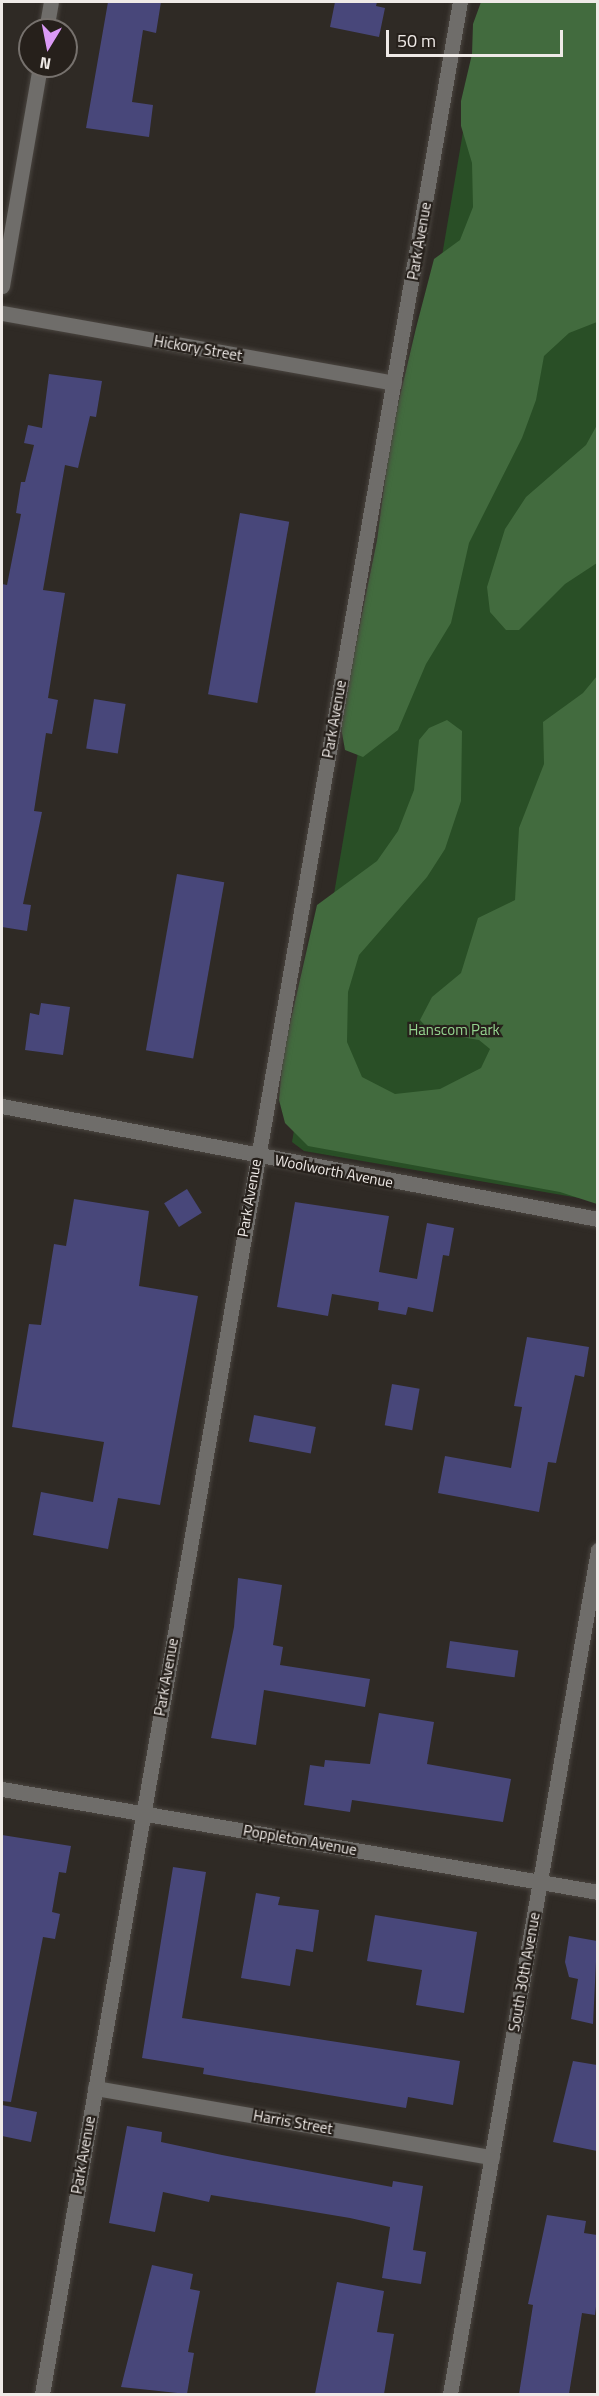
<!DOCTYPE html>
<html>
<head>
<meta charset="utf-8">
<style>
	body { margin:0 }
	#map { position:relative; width:599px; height:2396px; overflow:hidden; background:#2f2a25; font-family:"Titillium Web",sans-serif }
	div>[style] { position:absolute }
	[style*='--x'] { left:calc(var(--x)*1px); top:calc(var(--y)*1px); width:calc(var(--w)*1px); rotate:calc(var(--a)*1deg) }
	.green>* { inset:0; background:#294f26 }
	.forest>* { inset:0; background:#426b3e }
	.building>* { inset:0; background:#48477a; transform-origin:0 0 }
	.roads { filter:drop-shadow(0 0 2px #4a4540) drop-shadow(0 0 2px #4a4540) }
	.minor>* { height:15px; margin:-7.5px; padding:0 7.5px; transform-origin:7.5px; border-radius:7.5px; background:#6f6d6a }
	.tertiary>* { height:15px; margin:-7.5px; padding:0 7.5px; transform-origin:7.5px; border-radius:7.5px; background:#6f6d6a }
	span { translate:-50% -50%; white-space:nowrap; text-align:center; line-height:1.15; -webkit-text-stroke:4.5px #26201b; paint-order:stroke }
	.street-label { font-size:15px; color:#efeae7 }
	.park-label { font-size:15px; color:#95d48f }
	.frame { position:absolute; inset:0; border:3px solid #efeae7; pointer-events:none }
	.north { position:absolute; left:18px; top:18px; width:60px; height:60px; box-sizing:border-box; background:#26201b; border:2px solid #76716d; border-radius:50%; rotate:190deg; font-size:16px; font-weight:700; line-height:24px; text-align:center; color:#efeae7 }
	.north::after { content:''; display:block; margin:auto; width:21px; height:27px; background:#db9af6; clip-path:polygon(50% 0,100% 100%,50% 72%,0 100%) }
	.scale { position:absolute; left:386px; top:30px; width:177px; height:27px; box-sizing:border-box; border:3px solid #efeae7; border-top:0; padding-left:8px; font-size:18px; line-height:21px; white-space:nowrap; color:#efeae7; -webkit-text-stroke:4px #26201b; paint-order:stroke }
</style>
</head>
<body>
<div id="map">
	<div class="green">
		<div style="clip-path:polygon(485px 2px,597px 2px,597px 1201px,304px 1151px,292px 1142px)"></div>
	</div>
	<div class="forest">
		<div style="clip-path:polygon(481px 2px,597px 2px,597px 322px,569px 333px,544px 356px,536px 400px,522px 438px,469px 543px,451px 623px,426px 664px,398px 730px,363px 757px,345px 750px,340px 722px,377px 540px,391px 434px,416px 328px,434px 259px,460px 240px,473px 207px,472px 163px,461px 126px,461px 101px,472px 54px,473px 24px)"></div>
		<div style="clip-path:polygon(597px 425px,597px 563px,565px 584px,519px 630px,506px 630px,490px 612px,487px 587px,505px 529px,526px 497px,586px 445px)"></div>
		<div style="clip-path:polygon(597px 676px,597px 1204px,560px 1192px,308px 1146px,285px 1123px,279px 1100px,283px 1054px,317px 905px,377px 861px,398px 831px,414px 790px,419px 740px,429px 728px,447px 720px,462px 731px,461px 801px,445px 849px,427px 877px,359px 955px,348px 992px,347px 1042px,362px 1077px,395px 1094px,440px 1089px,481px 1068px,490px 1049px,479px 1040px,431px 1032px,420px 1020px,432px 997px,461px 973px,478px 918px,515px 900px,519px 828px,544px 764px,543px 722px,583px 693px)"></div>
	</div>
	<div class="building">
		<div style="clip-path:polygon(108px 2px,161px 2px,156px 33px,143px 30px,132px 102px,153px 105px,149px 137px,86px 128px)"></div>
		<div style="clip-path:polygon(335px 2px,377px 2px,376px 6px,385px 8px,379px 37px,330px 27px)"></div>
		<div style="clip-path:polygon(49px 374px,102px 381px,96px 417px,90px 416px,78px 468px,65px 465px,43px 590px,65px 593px,48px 698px,58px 700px,52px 734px,46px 733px,34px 811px,42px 812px,23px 904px,31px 905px,27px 931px,2px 927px,2px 584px,7px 585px,21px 514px,16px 513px,21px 482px,25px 482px,34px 445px,24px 443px,28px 425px,42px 428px)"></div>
		<div style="left:240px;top:513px;width:50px;height:184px;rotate:10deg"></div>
		<div style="left:94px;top:699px;width:32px;height:50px;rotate:9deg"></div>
		<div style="left:177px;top:874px;width:48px;height:179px;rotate:10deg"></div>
		<div style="clip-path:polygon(41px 1003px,70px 1007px,63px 1055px,25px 1050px,30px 1013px,39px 1015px)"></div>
		<div style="left:187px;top:1189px;width:28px;height:27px;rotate:58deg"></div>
		<div style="clip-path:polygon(74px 1199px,149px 1211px,139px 1286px,198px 1296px,160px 1505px,118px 1498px,108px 1549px,33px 1535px,41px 1492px,93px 1502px,104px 1442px,12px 1427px,29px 1324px,41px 1325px,54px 1244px,66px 1246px)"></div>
		<div style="clip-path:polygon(295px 1202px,389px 1216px,379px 1272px,417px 1279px,427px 1223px,454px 1228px,449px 1256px,443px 1255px,433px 1312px,408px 1307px,406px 1315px,378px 1310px,379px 1302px,332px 1294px,328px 1316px,277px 1307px)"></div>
		<div style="clip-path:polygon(527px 1337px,589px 1347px,584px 1377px,575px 1375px,556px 1463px,548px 1462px,539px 1512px,438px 1493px,445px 1456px,511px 1468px,522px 1407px,514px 1406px)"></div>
		<div style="left:392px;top:1384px;width:28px;height:42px;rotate:10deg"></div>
		<div style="left:254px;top:1415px;width:63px;height:27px;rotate:11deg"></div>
		<div style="clip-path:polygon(238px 1578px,282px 1585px,273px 1645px,283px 1647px,280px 1665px,370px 1679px,365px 1707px,264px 1690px,256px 1745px,211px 1738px,234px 1627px)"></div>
		<div style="left:450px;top:1641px;width:69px;height:27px;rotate:8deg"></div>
		<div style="clip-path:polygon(379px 1713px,434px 1722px,427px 1764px,511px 1779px,503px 1822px,352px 1800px,350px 1812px,304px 1805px,310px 1765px,324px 1767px,325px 1760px,370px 1764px)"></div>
		<div style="clip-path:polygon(2px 1835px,71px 1846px,66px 1873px,59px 1872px,52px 1912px,60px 1914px,55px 1939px,43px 1937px,11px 2102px,2px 2101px)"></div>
		<div style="clip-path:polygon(173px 1867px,206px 1872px,182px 2018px,460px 2061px,453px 2105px,408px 2097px,406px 2108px,203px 2074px,204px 2068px,142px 2058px)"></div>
		<div style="clip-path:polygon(256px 1893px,280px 1897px,278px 1905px,319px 1910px,313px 1952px,296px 1949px,290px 1986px,241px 1978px)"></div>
		<div style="clip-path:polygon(375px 1915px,477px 1932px,464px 2013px,416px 2005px,422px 1970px,367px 1961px)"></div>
		<div style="clip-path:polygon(569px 1936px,597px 1941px,593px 2024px,571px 2019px,578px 1979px,569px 1977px,565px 1962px)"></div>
		<div style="clip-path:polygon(573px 2061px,597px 2065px,597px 2151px,553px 2142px)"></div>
		<div style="clip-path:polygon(2px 2105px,37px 2112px,31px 2142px,2px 2136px)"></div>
		<div style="clip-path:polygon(127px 2126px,162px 2132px,161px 2142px,222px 2155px,392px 2187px,393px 2181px,423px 2186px,413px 2250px,426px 2252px,421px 2284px,382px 2278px,390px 2227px,350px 2218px,211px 2195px,209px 2202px,163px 2192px,155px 2232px,109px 2223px)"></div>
		<div style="clip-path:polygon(547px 2215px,586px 2221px,584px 2233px,597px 2235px,597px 2298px,595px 2315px,582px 2313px,569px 2394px,519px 2394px,533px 2305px,528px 2304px)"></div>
		<div style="clip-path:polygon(152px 2265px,193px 2274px,190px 2289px,200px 2291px,188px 2352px,194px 2353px,187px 2394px,121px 2387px)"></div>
		<div style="clip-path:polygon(337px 2282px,384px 2291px,377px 2332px,394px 2334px,384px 2394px,315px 2394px)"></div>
	</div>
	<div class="roads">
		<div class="minor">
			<div style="--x:46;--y:30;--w:28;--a:-80"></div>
			<div style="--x:2;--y:286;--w:223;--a:-80.2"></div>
			<div style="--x:2;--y:313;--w:398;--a:10.1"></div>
			<div style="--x:2;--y:1789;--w:605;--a:9.8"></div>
			<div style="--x:95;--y:2088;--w:403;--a:9.9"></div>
			<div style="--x:450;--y:2394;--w:857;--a:-80.05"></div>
		</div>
		<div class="tertiary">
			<div style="--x:2;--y:1106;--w:607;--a:10.74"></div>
			<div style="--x:42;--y:2394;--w:2428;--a:-80.09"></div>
		</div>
	</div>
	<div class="street-label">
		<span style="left:419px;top:241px;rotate:-80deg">Park Avenue</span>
		<span style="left:198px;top:348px;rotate:10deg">Hickory Street</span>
		<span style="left:334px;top:719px;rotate:-80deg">Park Avenue</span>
		<span style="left:334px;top:1171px;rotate:11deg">Woolworth Avenue</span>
		<span style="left:249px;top:1198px;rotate:-80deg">Park Avenue</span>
		<span style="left:166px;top:1677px;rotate:-80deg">Park Avenue</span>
		<span style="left:300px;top:1840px;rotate:10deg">Poppleton Avenue</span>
		<span style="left:524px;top:1972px;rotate:-80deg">South 30th Avenue</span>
		<span style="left:293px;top:2122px;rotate:10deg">Harris Street</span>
		<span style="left:83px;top:2155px;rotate:-80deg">Park Avenue</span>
	</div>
	<div class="park-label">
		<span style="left:454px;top:1030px">Hanscom Park</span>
	</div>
	<div class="frame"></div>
	<div class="north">N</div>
	<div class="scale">50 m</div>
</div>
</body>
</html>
